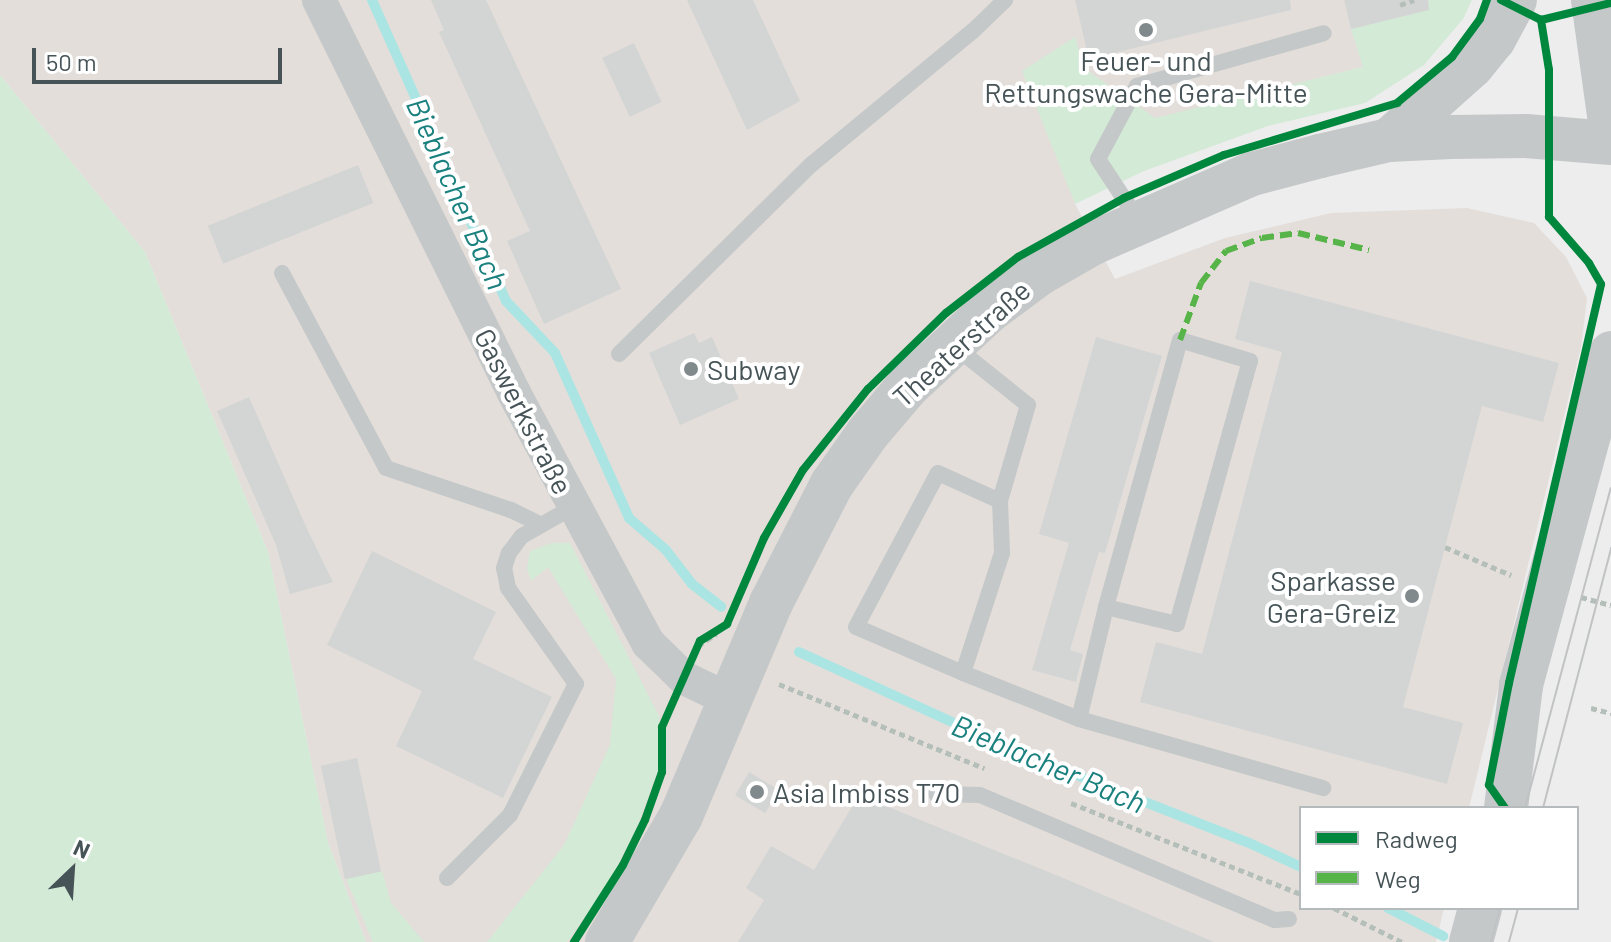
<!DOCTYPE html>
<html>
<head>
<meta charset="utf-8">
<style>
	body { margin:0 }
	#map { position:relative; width:1611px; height:942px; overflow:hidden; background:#ededed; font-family:Barlow,sans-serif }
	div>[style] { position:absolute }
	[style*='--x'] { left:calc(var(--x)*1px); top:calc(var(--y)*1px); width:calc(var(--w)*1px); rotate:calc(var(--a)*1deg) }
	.commercial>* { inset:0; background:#e3deda }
	.green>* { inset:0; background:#d3ead6 }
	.stream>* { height:10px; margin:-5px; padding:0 5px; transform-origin:5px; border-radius:5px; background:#abe5e3 }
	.building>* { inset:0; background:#d3d5d5; transform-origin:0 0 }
	.path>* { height:5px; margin-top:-2.5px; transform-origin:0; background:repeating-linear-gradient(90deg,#b5bfba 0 6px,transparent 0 10px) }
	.lane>* { height:16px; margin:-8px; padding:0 8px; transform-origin:8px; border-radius:8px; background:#c4c8c8 }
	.street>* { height:34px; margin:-17px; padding:0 17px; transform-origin:17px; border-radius:17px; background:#c4c8c8 }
	.secondary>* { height:44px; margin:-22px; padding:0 22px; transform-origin:22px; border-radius:22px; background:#c5c8c9 }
	.tram>* { height:2px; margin:-1px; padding:0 1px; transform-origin:1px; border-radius:1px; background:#c0c2c3 }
	.quiet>* { height:6px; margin-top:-3px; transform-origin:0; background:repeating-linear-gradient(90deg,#57b448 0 12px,transparent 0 18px) }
	.cycleway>* { height:8px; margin:-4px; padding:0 4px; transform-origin:4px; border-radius:4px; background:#00873e }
	.dots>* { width:22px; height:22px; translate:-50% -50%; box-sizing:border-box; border:4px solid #fff; border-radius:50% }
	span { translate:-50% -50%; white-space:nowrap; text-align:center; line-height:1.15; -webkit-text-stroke:8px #fff; paint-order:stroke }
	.poi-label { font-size:28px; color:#465357 }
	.left { translate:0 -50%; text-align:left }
	.right { translate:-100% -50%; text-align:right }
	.street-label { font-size:28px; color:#465357 }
	.water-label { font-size:30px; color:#1a817f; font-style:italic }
	.legend { position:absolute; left:1299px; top:806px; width:280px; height:104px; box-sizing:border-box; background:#fff; border:2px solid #b5babc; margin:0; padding:10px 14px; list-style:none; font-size:24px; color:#465357 }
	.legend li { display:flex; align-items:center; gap:16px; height:40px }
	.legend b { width:40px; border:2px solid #b5babc }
	.north { position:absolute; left:32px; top:830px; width:80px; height:80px; -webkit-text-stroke:6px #fff; paint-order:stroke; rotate:25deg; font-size:22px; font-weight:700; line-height:32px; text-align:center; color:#465357 }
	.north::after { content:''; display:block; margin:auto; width:28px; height:36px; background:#465357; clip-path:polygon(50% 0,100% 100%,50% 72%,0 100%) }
	.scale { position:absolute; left:32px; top:48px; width:250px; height:36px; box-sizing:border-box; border:4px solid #465357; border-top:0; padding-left:10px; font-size:24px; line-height:28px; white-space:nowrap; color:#465357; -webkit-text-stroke:6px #fff; paint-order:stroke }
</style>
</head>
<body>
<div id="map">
	<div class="commercial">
		<div style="clip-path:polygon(0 0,1399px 0,1403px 16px,1363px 67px,1155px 119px,1085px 69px,1075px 204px,1115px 279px,1225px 238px,1331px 213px,1467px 208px,1534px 223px,1566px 257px,1587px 298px,1581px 347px,1469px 808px,1301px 808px,1301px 908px,1444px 908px,1436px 942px,366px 942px,328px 843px,268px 552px,145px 252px,0 75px)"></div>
	</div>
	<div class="green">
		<div style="clip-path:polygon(1399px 0,1472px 0,1463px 19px,1424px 65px,1365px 103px,1268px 126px,1144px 171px,1075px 204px,1022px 71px,1075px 37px,1085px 69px,1155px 118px,1363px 67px,1351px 29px,1402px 16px)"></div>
		<div style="clip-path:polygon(0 75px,145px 252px,268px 552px,328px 843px,366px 942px,0 942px)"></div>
		<div style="clip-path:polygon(552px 543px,570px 543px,659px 716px,660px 765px,634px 835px,603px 891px,567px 942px,487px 942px,564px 845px,610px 745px,616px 679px,548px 567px,531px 581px,527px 568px,530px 551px)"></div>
		<div style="clip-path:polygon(382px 871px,391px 903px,424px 942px,373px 942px,346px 879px)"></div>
	</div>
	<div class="stream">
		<div style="--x:372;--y:0;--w:329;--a:66"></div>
		<div style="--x:506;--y:301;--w:71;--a:46.7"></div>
		<div style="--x:555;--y:353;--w:181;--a:65.8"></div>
		<div style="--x:629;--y:518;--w:49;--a:40.9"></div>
		<div style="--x:666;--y:550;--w:43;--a:52.6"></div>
		<div style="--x:692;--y:584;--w:37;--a:38"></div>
		<div style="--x:799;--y:652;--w:235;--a:24.6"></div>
		<div style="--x:1013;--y:750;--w:251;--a:21.5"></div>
		<div style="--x:1247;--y:842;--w:60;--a:24.8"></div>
		<div style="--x:1388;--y:908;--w:62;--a:27"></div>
	</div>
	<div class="building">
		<div style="clip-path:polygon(431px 0,486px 0,621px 289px,544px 324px,507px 241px,530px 231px,439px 32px,444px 30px)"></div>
		<div style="clip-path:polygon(687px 0,753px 0,800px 101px,747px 130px)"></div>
		<div style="clip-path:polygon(1075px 0,1290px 0,1291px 10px,1089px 59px)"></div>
		<div style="clip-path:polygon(1344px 0,1428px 0,1429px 10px,1351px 29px)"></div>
		<div style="left:634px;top:43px;width:65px;height:35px;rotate:65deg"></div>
		<div style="left:358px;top:165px;width:41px;height:162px;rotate:68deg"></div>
		<div style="clip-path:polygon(1250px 281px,1559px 363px,1543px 422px,1482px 406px,1403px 707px,1463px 723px,1447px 784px,1140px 702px,1156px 642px,1202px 654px,1282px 352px,1235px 339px)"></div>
		<div style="clip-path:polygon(694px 333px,699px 343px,712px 337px,739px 399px,680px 425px,649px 353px)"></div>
		<div style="clip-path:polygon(1096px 337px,1162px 356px,1105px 553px,1099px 552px,1070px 650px,1083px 654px,1076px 682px,1032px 670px,1069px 543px,1039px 534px)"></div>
		<div style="clip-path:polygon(249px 397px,308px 531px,333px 582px,290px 594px,276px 545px,217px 411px)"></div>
		<div style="clip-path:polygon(372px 551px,496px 612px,473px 659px,552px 697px,503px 798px,396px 746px,422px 691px,327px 645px)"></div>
		<div style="left:357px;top:758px;width:116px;height:37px;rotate:78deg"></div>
		<div style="left:749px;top:772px;width:35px;height:27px;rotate:31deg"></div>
		<div style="clip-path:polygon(859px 795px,1068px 880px,1214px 942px,738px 942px,764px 900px,746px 888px,771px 846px,814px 870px)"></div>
	</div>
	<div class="path">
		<div style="--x:1400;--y:5;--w:15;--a:-20"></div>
		<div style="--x:1445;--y:547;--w:72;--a:23"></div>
		<div style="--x:1581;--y:597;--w:31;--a:15"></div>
		<div style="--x:698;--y:646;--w:22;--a:-34"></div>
		<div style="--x:779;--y:684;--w:222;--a:22.3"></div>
		<div style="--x:1591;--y:708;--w:21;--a:14"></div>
		<div style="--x:1071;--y:803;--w:247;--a:21.6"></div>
		<div style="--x:1334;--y:908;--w:76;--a:26.6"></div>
	</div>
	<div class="lane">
		<div style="--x:1138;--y:220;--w:73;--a:-123.3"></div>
		<div style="--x:1098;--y:159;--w:83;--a:-61.9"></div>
		<div style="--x:1137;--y:86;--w:194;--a:-15.8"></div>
		<div style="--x:282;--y:273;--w:221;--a:61.9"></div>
		<div style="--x:386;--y:468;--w:132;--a:18.6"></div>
		<div style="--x:511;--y:510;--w:30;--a:26"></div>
		<div style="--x:953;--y:345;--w:96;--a:38.7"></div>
		<div style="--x:1028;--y:405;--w:100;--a:106.3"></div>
		<div style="--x:1000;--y:501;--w:52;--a:87.8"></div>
		<div style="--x:1002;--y:553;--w:126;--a:108"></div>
		<div style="--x:963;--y:673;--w:116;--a:-156.7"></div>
		<div style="--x:856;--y:627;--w:174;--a:-62"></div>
		<div style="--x:938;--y:473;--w:68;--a:24.3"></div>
		<div style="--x:619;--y:354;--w:271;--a:-44.6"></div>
		<div style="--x:812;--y:164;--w:209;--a:-39.6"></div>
		<div style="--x:973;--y:31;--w:45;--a:-44.1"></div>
		<div style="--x:963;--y:673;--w:125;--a:21.6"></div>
		<div style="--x:1079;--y:719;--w:115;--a:-76.4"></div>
		<div style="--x:1106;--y:607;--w:73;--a:13.5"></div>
		<div style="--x:1177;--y:624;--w:273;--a:-74.5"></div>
		<div style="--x:1250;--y:361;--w:73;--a:-163.3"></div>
		<div style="--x:1180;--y:340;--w:277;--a:105.5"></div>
		<div style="--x:1079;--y:719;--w:254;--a:15.8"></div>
		<div style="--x:936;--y:794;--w:44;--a:1.3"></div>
		<div style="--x:980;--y:795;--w:320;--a:23"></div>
		<div style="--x:1275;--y:920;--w:14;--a:-4"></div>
		<div style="--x:447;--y:878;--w:89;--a:-45"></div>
		<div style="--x:510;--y:815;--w:147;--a:-63.3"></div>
		<div style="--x:576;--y:684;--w:118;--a:-125.3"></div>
		<div style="--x:508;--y:588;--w:20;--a:-101"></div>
		<div style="--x:504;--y:568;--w:16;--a:-72"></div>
		<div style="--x:509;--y:553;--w:21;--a:-53"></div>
		<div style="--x:522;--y:536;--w:59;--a:-29.6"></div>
	</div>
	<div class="street">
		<div style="--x:319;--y:0;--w:439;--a:63.6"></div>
		<div style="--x:514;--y:393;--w:284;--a:61.8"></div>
		<div style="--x:648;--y:643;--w:50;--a:44.2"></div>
		<div style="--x:684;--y:678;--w:51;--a:25.6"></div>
	</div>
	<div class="secondary">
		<div style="--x:1593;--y:0;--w:130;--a:82.1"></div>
		<div style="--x:1389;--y:140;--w:111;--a:-41.7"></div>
		<div style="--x:1472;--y:66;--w:35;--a:-51"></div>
		<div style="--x:1494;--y:39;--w:44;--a:-61.7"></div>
		<div style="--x:1506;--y:808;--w:124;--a:-83"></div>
		<div style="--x:1521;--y:685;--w:344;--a:-74.8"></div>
		<div style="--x:607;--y:942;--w:146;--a:-59.6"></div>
		<div style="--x:681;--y:816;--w:231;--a:-67.1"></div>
		<div style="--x:771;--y:603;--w:134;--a:-62.9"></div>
		<div style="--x:832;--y:484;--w:62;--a:-54.8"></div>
		<div style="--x:868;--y:433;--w:62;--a:-49.6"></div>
		<div style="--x:908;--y:386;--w:110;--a:-42.8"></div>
		<div style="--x:989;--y:311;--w:62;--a:-36.5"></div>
		<div style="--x:1039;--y:274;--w:62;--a:-29.9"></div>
		<div style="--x:1093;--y:243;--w:173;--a:-23.5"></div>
		<div style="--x:1252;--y:174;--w:70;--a:-14.8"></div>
		<div style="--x:1320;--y:156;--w:71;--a:-13.1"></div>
		<div style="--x:1389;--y:140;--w:62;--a:-2.8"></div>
		<div style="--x:1451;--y:137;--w:75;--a:-0.8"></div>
		<div style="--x:1526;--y:136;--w:85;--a:4.7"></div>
		<div style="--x:1471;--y:942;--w:35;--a:-75"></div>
	</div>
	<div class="tram">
		<div style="--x:1525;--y:808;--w:331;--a:-75"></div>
		<div style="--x:1543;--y:808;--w:269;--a:-75.3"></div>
		<div style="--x:1491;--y:942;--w:35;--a:-75"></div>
		<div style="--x:1509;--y:942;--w:35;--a:-75"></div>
	</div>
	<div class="quiet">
		<div style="--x:1180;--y:340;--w:61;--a:-69.8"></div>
		<div style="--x:1201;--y:283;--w:41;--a:-52"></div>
		<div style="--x:1226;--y:251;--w:38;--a:-20"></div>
		<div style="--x:1262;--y:238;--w:36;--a:-8"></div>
		<div style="--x:1298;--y:233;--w:73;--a:13.5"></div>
	</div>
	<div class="cycleway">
		<div style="--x:1501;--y:0;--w:45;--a:26.6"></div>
		<div style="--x:1541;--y:20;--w:72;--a:-13.7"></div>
		<div style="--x:1505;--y:808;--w:28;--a:-125"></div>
		<div style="--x:1489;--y:785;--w:104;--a:-78.9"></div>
		<div style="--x:1509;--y:683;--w:409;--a:-77"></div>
		<div style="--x:1601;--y:284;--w:24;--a:-120"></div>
		<div style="--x:1589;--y:263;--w:61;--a:-131"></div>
		<div style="--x:1549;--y:217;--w:147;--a:-90"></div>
		<div style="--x:1549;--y:70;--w:51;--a:-99.1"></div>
		<div style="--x:574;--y:942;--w:91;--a:-57.5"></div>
		<div style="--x:623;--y:865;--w:50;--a:-63.9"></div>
		<div style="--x:645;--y:820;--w:51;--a:-70.5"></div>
		<div style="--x:662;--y:772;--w:45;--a:-90"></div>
		<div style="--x:662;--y:727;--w:94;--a:-66.2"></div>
		<div style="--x:700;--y:641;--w:32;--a:-32"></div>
		<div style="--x:727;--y:624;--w:94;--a:-66.7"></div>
		<div style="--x:764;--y:538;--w:78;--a:-60.2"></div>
		<div style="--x:803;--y:470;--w:104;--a:-51.3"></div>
		<div style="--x:868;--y:389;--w:109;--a:-44.3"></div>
		<div style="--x:946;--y:313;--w:91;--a:-37.9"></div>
		<div style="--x:1018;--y:257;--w:121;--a:-29.1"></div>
		<div style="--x:1124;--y:198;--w:109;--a:-23.3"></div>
		<div style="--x:1224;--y:155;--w:181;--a:-16.7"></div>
		<div style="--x:1397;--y:103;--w:72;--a:-39.9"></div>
		<div style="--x:1452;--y:57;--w:47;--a:-53.6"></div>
		<div style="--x:1480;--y:19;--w:20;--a:-70"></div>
	</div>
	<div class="dots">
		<div style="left:1146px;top:30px;background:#80898c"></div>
		<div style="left:691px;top:369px;background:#80898c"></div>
		<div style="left:1412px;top:596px;background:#80898c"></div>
		<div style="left:757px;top:792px;background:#80898c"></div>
	</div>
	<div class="poi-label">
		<span style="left:1146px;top:76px">Feuer- und<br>Rettungswache Gera-Mitte</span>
		<span class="left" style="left:707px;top:369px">Subway</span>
		<span class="right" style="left:1396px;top:596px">Sparkasse<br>Gera-Greiz</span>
		<span class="left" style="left:773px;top:792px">Asia Imbiss T70</span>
	</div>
	<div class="street-label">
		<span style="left:961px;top:343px;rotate:-42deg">Theaterstraße</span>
		<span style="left:524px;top:411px;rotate:63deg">Gaswerkstraße</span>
	</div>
	<div class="water-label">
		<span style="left:458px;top:193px;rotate:66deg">Bieblacher Bach</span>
		<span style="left:1049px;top:763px;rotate:23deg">Bieblacher Bach</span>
	</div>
	<ul class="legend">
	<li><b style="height:10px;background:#00873e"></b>Radweg</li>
	<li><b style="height:10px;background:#57b448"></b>Weg</li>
	</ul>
	<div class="north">N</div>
	<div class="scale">50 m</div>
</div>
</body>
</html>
